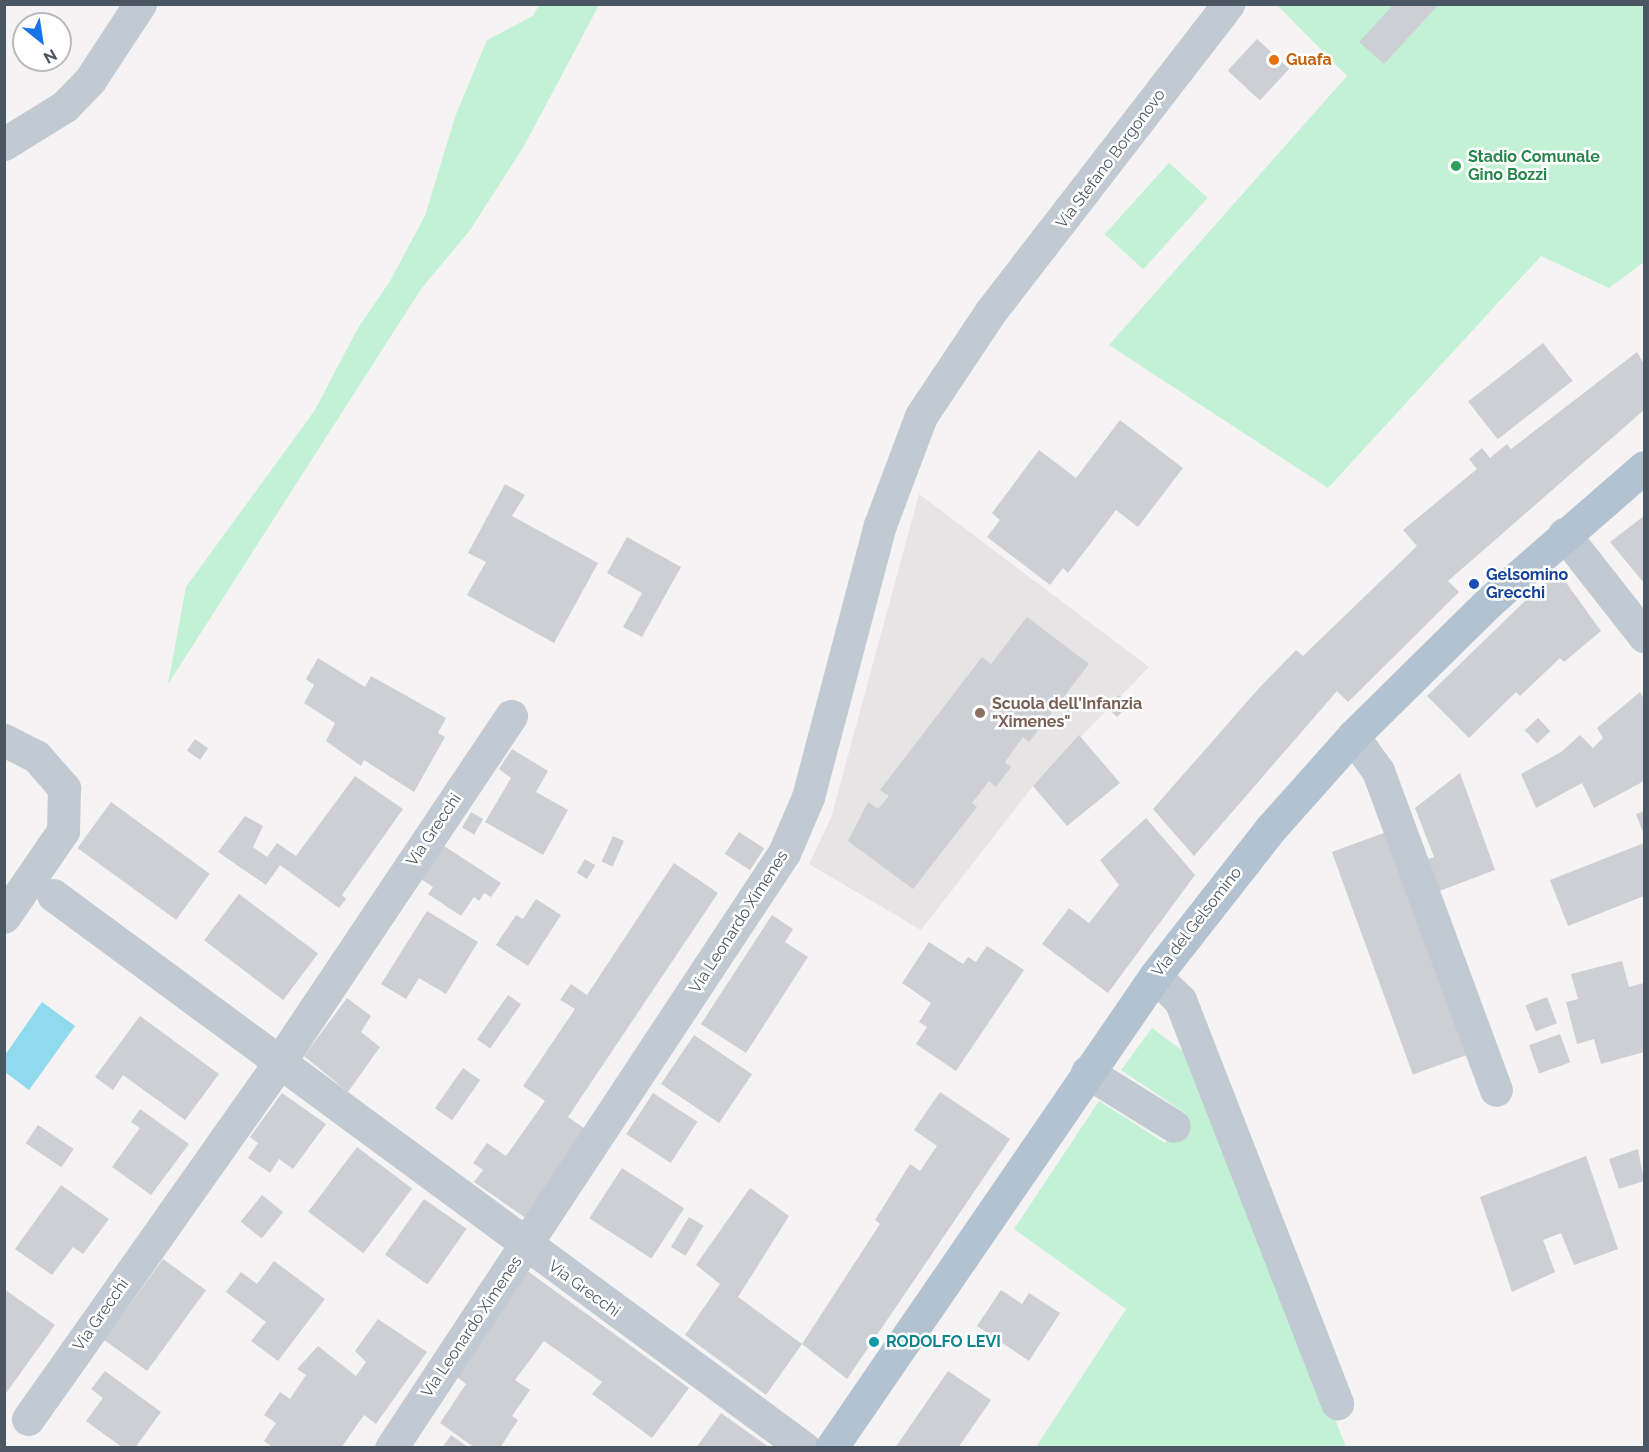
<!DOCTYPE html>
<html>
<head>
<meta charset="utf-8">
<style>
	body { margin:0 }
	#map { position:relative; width:1649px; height:1452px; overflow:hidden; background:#f5f3f3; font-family:Raleway,sans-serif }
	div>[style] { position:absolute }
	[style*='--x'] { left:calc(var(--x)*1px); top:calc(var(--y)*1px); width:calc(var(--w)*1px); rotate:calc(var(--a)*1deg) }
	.education>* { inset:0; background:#e6e4e5 }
	.green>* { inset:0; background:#c3f1d5; transform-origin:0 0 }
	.water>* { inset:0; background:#90daee }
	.building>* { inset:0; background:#cdcfd5; transform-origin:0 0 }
	.minor>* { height:33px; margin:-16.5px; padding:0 16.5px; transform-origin:16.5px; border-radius:16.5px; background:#c1cad2 }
	.major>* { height:33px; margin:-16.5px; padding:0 16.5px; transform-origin:16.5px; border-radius:16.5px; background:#b3c2d1 }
	.dots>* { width:16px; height:16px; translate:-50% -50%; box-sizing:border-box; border:3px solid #fff; border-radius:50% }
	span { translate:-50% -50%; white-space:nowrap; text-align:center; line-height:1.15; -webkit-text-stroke:5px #fff; paint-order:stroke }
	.food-label { font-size:16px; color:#c56008; font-weight:700 }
	.left { translate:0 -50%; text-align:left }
	.leisure-label { font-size:16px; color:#27864d; font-weight:700 }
	.street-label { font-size:16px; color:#4a5661 }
	.transit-label { font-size:16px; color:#164399; font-weight:700 }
	.education-label { font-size:16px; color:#785e54; font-weight:700 }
	.culture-label { font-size:16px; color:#0d838f; font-weight:700 }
	.frame { position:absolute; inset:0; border:6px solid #4a5661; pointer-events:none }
	.north { position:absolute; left:12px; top:12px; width:60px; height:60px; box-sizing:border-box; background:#fff; border:2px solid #b7bbc0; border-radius:50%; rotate:150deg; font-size:16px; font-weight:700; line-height:24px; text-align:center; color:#4a5661 }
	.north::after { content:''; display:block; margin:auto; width:21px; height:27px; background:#1a73e8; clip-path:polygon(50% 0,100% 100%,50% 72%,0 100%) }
</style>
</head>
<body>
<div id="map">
	<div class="education">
		<div style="clip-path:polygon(919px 494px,1149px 667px,1033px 786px,921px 930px,809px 864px,831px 818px)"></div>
	</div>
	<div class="green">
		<div style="clip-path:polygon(539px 5px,599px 5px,524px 146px,470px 230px,421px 289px,168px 684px,186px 587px,315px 410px,358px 328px,390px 281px,425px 216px,455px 117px,487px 40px,533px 16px)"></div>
		<div style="clip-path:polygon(1277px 5px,1644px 5px,1644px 262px,1609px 288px,1541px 256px,1328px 488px,1109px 345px,1347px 76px)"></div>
		<div style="left:1169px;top:163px;width:52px;height:96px;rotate:42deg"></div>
		<div style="clip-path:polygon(1152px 1028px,1192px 1058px,1346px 1447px,1036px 1447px,1126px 1309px,1014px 1229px,1099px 1101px,1165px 1143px,1185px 1113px,1121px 1070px)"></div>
	</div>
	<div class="water">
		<div style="clip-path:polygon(42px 1002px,75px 1026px,29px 1090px,5px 1072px,5px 1055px)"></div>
	</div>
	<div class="building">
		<div style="clip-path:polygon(1394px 4px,1439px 4px,1384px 64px,1359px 42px)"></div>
		<div style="left:1257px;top:39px;width:44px;height:43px;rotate:43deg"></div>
		<div style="left:1543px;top:343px;width:48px;height:95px;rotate:52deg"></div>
		<div style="clip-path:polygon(1637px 352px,1644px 364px,1644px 410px,1448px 581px,1459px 592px,1348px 702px,1337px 691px,1194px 856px,1153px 809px,1260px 687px,1296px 650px,1303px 656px,1417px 546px,1403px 530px,1477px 469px,1469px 459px,1482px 448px,1490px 458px,1507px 444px,1511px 449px)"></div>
		<div style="clip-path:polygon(1120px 420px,1183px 468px,1138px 527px,1116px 510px,1068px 573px,1063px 568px,1050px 585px,987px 537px,1000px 520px,992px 513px,1039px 450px,1076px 478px)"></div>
		<div style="clip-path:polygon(505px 484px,525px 495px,512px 516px,598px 563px,554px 643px,467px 595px,486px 562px,468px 553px)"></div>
		<div style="clip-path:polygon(1644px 516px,1644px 583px,1610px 542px)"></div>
		<div style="clip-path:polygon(627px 537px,681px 567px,642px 637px,623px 627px,642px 593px,607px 573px)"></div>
		<div style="clip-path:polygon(1557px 570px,1601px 631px,1564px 662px,1560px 658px,1520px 696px,1516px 692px,1469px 738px,1427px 696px)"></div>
		<div style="clip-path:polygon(1027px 617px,1089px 664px,1029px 742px,1023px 737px,1005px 762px,1011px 767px,996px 787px,989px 781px,972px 803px,977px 807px,913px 889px,848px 841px,868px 802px,878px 809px,889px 796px,880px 790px,982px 657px,991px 664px)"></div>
		<div style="clip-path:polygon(318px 658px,365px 687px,371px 676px,446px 718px,438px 733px,445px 737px,414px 792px,364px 760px,361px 766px,326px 741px,335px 723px,304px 703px,314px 685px,306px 679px)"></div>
		<div style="clip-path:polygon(1640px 692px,1644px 699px,1644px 781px,1594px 808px,1582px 783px,1536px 808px,1521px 774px,1561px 752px,1580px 735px,1593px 748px,1603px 738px,1597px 728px)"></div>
		<div style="left:1119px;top:695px;width:14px;height:17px;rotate:45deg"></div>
		<div style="left:1538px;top:718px;width:18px;height:18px;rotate:47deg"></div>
		<div style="clip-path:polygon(1079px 735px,1120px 783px,1067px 826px,1033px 786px)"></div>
		<div style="left:195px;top:739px;width:16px;height:14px;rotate:35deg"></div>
		<div style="clip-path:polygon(512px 749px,548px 771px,536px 792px,568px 810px,543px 855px,485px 822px,511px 778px,499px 769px)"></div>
		<div style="clip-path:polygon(1460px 773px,1495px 870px,1434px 893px,1423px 861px,1434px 857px,1415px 808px)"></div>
		<div style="clip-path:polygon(355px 776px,403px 809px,342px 895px,346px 899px,339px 908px,280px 865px,266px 885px,218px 852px,245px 816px,263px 826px,253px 847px,267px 857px,277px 843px,296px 856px)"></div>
		<div style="left:111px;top:802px;width:122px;height:57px;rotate:36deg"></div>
		<div style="clip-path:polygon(1644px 811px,1644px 835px,1636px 814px)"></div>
		<div style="left:471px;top:812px;width:14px;height:18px;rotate:30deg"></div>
		<div style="clip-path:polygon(1146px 818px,1195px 875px,1108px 993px,1042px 944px,1069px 908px,1089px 923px,1119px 885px,1100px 860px)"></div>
		<div style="left:1392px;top:830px;width:237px;height:64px;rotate:70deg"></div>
		<div style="left:739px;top:832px;width:30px;height:26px;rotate:33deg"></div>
		<div style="left:613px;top:836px;width:12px;height:28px;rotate:24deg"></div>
		<div style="clip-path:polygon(1644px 843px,1644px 896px,1568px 926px,1550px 880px)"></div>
		<div style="clip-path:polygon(444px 846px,501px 883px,491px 897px,484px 893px,479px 901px,474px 897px,461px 916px,428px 894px,433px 887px,421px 879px)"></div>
		<div style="left:585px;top:859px;width:12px;height:16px;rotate:31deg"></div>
		<div style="clip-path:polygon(674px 863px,718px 893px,568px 1117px,591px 1133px,530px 1221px,474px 1182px,483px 1170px,473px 1163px,487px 1143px,506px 1156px,545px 1101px,523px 1086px,575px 1009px,560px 1000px,571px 984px,587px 995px)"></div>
		<div style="left:239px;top:894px;width:99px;height:58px;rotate:37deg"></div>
		<div style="clip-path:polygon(536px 899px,561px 915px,528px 966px,496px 945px,516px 915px,523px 919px)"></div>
		<div style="clip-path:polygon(427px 911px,478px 942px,446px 994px,419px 978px,406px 999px,381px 984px)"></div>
		<div style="clip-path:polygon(772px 915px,793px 929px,785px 942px,808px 957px,746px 1053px,701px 1024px)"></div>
		<div style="clip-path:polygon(929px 942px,963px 964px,968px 957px,976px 962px,987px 946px,1024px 970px,956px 1071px,916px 1044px,927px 1027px,919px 1022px,931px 1003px,902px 983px)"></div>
		<div style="clip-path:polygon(1622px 961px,1629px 987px,1644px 983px,1644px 1052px,1601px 1064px,1594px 1039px,1577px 1044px,1566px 1002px,1578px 999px,1571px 974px)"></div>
		<div style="left:508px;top:995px;width:16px;height:54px;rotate:35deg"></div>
		<div style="left:1547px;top:997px;width:28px;height:23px;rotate:69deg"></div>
		<div style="clip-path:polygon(347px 998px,371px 1016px,361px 1032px,380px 1047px,348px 1092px,304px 1056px)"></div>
		<div style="clip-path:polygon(140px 1016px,219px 1074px,185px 1120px,123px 1075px,113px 1090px,95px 1077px)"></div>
		<div style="left:1560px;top:1034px;width:30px;height:33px;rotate:70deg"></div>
		<div style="left:694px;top:1035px;width:70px;height:59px;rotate:34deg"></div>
		<div style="left:463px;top:1068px;width:21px;height:49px;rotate:35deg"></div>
		<div style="clip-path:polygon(940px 1092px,1010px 1139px,847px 1379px,802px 1344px,880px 1224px,875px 1220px,910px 1164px,920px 1171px,937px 1146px,914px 1130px)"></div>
		<div style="clip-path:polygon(282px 1093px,326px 1124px,293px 1169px,279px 1159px,270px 1173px,248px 1158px,258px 1143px,250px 1137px)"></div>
		<div style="left:653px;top:1093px;width:53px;height:49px;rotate:33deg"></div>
		<div style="clip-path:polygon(140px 1109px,189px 1144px,151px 1195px,112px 1167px,140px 1128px,131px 1122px)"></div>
		<div style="left:38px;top:1125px;width:43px;height:22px;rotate:34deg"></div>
		<div style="left:357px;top:1147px;width:69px;height:81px;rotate:37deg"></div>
		<div style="clip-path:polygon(1638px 1149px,1644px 1181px,1619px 1189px,1609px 1159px)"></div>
		<div style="clip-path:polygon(1586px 1156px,1618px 1249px,1574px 1265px,1561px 1233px,1543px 1240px,1555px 1272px,1512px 1292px,1480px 1197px)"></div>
		<div style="left:622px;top:1168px;width:74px;height:60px;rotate:33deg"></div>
		<div style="clip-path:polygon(61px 1185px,109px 1219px,83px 1254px,73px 1247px,52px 1275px,15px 1249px)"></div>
		<div style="clip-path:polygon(750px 1188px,789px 1216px,738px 1297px,802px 1344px,766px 1395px,685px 1335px,720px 1284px,696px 1265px)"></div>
		<div style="left:262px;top:1195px;width:27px;height:34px;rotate:39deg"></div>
		<div style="left:424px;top:1199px;width:52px;height:68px;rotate:35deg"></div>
		<div style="left:689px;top:1217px;width:17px;height:35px;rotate:31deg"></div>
		<div style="left:163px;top:1259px;width:53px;height:100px;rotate:36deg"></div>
		<div style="clip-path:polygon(274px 1261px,325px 1299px,278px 1361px,251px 1341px,266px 1322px,226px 1292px,241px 1272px,257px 1284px)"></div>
		<div style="clip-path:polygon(526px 1270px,689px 1388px,652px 1438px,592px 1394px,602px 1382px,544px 1341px,515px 1380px,530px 1390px,512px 1416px,518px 1420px,500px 1448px,475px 1448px,440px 1423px,466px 1384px,452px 1373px)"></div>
		<div style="clip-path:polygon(4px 1289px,55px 1325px,4px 1396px)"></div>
		<div style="clip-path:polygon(1001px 1290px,1022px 1304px,1029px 1293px,1060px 1313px,1029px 1361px,977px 1326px)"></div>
		<div style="clip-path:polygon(378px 1319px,427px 1352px,376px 1424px,364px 1415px,341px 1448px,274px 1448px,264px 1441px,276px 1423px,264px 1415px,280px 1392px,290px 1399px,306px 1375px,297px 1369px,318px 1346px,356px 1376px,366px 1362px,355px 1351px)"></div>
		<div style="clip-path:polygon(105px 1371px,161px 1412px,135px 1448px,123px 1448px,86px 1421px,103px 1398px,91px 1389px)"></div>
		<div style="clip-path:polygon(948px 1371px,991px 1400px,958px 1448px,895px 1448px)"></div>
		<div style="clip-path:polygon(721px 1413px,770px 1448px,696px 1448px)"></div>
		<div style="clip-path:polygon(451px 1435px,469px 1448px,442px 1448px)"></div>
	</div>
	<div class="minor">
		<div style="--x:4;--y:144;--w:72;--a:-31.9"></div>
		<div style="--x:65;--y:106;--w:36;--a:-46"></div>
		<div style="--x:90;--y:80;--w:91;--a:-56.7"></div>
		<div style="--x:1564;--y:534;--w:130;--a:51.9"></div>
		<div style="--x:1353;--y:736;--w:43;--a:54.5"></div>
		<div style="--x:1378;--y:771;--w:340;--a:69.7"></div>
		<div style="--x:4;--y:740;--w:36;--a:27"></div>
		<div style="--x:36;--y:756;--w:43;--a:48.8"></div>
		<div style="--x:64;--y:788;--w:43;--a:91.3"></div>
		<div style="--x:63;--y:831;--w:104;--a:124.5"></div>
		<div style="--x:53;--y:895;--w:933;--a:36.37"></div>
		<div style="--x:1155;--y:976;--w:35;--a:44"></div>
		<div style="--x:1180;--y:1000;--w:433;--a:68.7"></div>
		<div style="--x:1087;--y:1072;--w:102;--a:31.8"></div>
		<div style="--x:28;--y:1419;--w:434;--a:-54.8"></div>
		<div style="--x:278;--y:1064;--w:419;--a:-56.2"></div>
		<div style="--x:391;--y:1448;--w:713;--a:-56.56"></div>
		<div style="--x:784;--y:853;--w:61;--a:-66.8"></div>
		<div style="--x:808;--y:797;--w:281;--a:-75.2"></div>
		<div style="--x:880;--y:525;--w:116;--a:-69.4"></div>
		<div style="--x:921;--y:416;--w:126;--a:-56.3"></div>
		<div style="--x:991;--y:311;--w:388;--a:-52.3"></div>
	</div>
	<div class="major">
		<div style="--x:831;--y:1448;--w:573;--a:-55.53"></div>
		<div style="--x:1155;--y:976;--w:189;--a:-51.9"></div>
		<div style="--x:1272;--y:827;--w:122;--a:-48.3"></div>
		<div style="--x:1353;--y:736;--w:192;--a:-44.6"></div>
		<div style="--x:1490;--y:601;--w:204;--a:-41"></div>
	</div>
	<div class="dots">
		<div style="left:1274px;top:60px;background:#e8710a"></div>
		<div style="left:1456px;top:166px;background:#2e9e5b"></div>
		<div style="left:1474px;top:584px;background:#1a4fb4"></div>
		<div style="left:980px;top:713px;background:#8d6e63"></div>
		<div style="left:874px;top:1342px;background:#0f9aa8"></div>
	</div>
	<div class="food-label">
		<span class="left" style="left:1286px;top:60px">Guafa</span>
	</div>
	<div class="leisure-label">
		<span class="left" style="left:1468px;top:166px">Stadio Comunale<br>Gino Bozzi</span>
	</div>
	<div class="street-label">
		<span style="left:1111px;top:159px;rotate:-53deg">Via Stefano Borgonovo</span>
		<span style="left:434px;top:830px;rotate:-56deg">Via Grecchi</span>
		<span style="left:739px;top:922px;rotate:-57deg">Via Leonardo Ximenes</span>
		<span style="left:1197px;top:922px;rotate:-52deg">Via del Gelsomino</span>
		<span style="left:584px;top:1289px;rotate:36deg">Via Grecchi</span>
		<span style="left:101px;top:1315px;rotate:-55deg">Via Grecchi</span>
		<span style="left:472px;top:1327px;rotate:-56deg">Via Leonardo Ximenes</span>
	</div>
	<div class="transit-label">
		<span class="left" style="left:1486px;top:584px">Gelsomino<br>Grecchi</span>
	</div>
	<div class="education-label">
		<span class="left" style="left:992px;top:713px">Scuola dell'Infanzia<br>"Ximenes"</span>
	</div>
	<div class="culture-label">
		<span class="left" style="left:886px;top:1342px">RODOLFO LEVI</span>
	</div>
	<div class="frame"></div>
	<div class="north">N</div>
</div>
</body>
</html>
